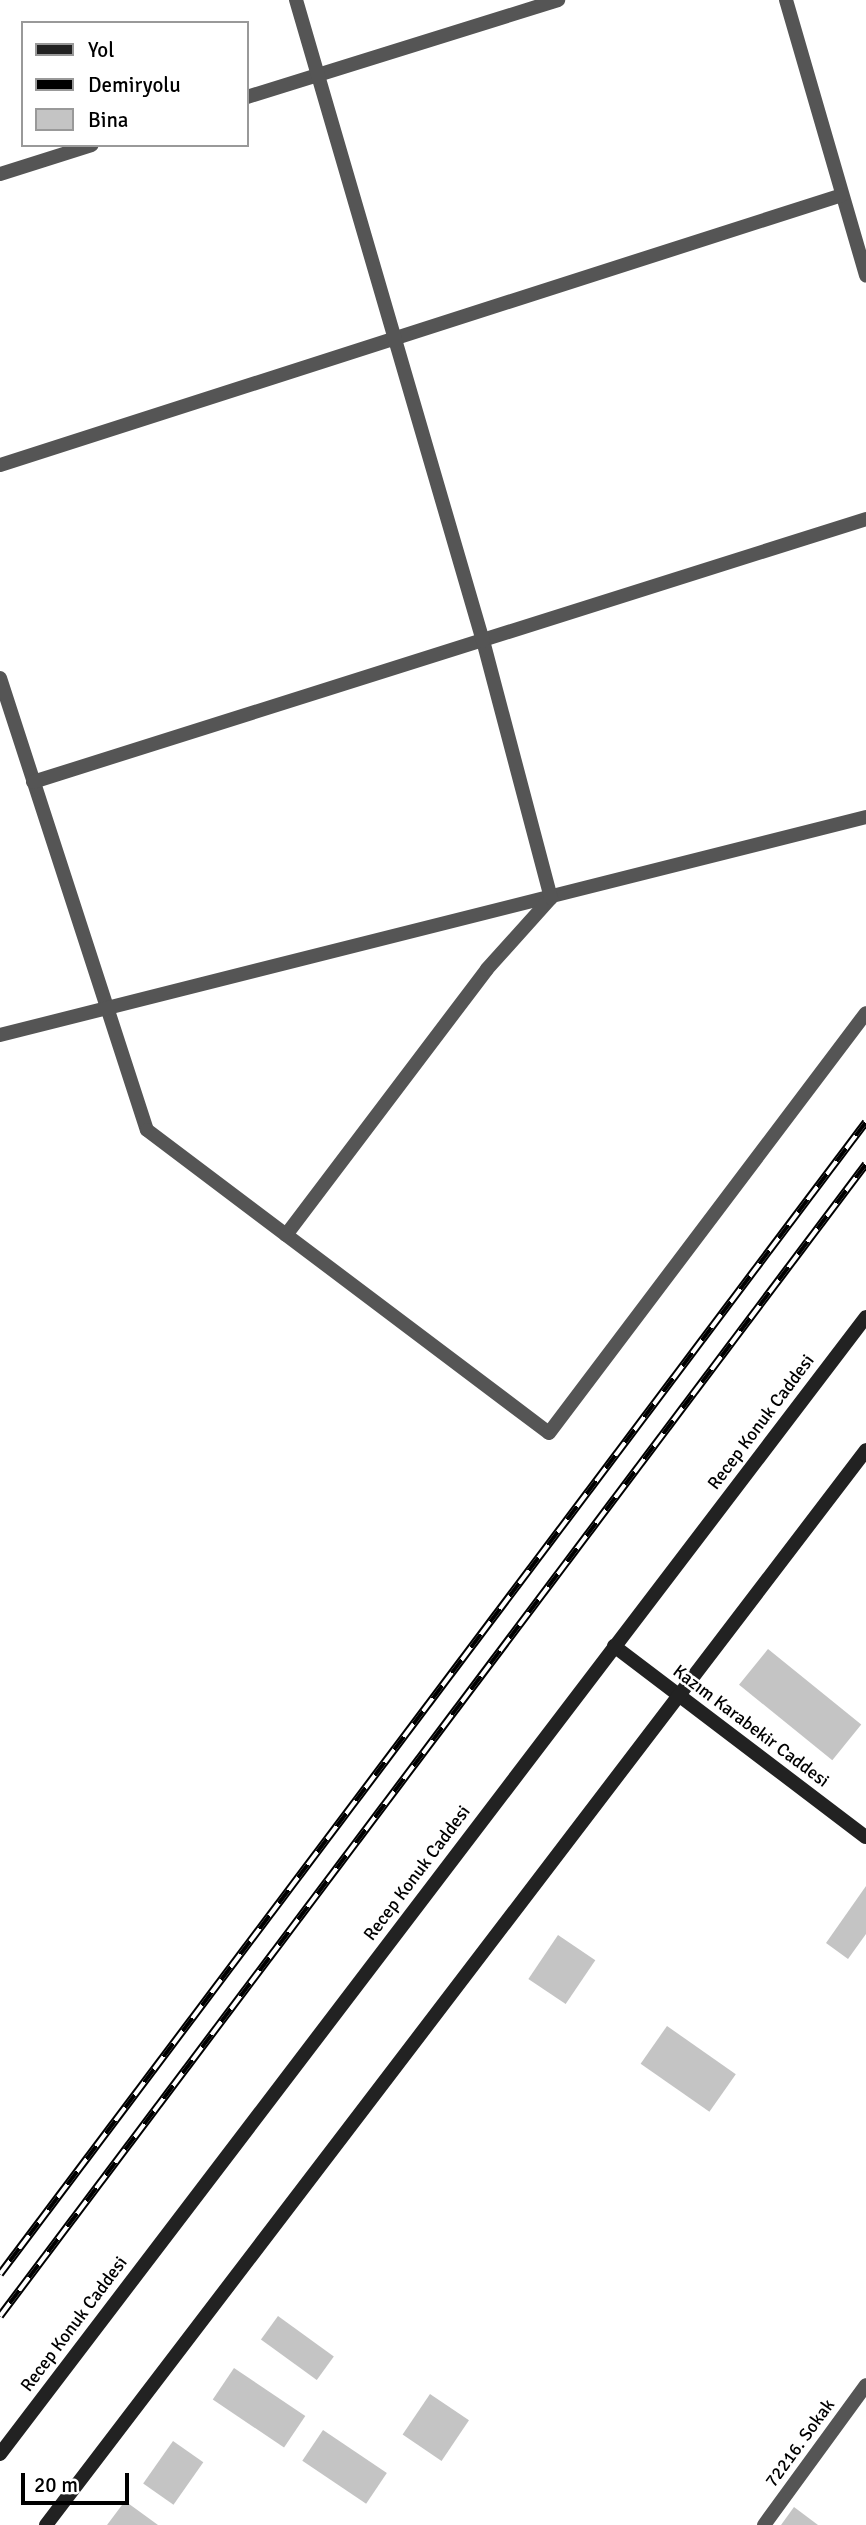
<!DOCTYPE html>
<html>
<head>
<meta charset="utf-8">
<style>
	body { margin:0 }
	#map { position:relative; width:866px; height:2525px; overflow:hidden; background:#fff; font-family:Signika,sans-serif }
	div>[style] { position:absolute }
	[style*='--x'] { left:calc(var(--x)*1px); top:calc(var(--y)*1px); width:calc(var(--w)*1px); rotate:calc(var(--a)*1deg) }
	.building>* { inset:0; background:#c4c4c4; transform-origin:0 0 }
	.street>* { height:14px; margin:-7px; padding:0 7px; transform-origin:7px; border-radius:7px; background:#555 }
	.secondary>* { height:14px; margin:-7px; padding:0 7px; transform-origin:7px; border-radius:7px; background:#222 }
	.rail>* { height:8px; margin-top:-4px; transform-origin:0; background:repeating-linear-gradient(90deg,#fff 0 16px,#000 0 32px); box-sizing:border-box; border-block:2px solid #000 }
	span { translate:-50% -50%; white-space:nowrap; text-align:center; line-height:1.15; -webkit-text-stroke:5px #fff; paint-order:stroke }
	.street-label { font-size:18px; color:#000 }
	.legend { position:absolute; left:21px; top:21px; width:228px; height:126px; box-sizing:border-box; background:#fff; border:2px solid #999; margin:0; padding:9px 12px; list-style:none; font-size:21px; color:#000 }
	.legend li { display:flex; align-items:center; gap:14px; height:35px }
	.legend b { width:35px; border:2px solid #999 }
	.scale { position:absolute; left:21px; top:2473px; width:108px; height:32px; box-sizing:border-box; border:4px solid #000; border-top:0; padding-left:9px; font-size:21px; line-height:24px; white-space:nowrap; color:#000; -webkit-text-stroke:5px #fff; paint-order:stroke }
</style>
</head>
<body>
<div id="map">
	<div class="building">
		<div style="left:768px;top:1649px;width:120px;height:46px;rotate:39deg"></div>
		<div style="clip-path:polygon(866px 1886px,866px 1934px,848px 1959px,826px 1943px)"></div>
		<div style="left:558px;top:1935px;width:45px;height:53px;rotate:34deg"></div>
		<div style="left:667px;top:2026px;width:84px;height:46px;rotate:35deg"></div>
		<div style="left:278px;top:2316px;width:69px;height:29px;rotate:36deg"></div>
		<div style="left:234px;top:2368px;width:86px;height:38px;rotate:34deg"></div>
		<div style="left:430px;top:2394px;width:47px;height:49px;rotate:34deg"></div>
		<div style="left:323px;top:2430px;width:77px;height:37px;rotate:34deg"></div>
		<div style="left:173px;top:2441px;width:37px;height:52px;rotate:35deg"></div>
		<div style="clip-path:polygon(125px 2501px,158px 2525px,107px 2525px)"></div>
		<div style="clip-path:polygon(794px 2507px,818px 2525px,781px 2525px)"></div>
	</div>
	<div class="street">
		<div style="--x:786;--y:0;--w:287;--a:73.8"></div>
		<div style="--x:247;--y:97;--w:326;--a:-17.3"></div>
		<div style="--x:0;--y:174;--w:96;--a:-17.5"></div>
		<div style="--x:0;--y:465;--w:884;--a:-17.78"></div>
		<div style="--x:0;--y:678;--w:475;--a:72"></div>
		<div style="--x:147;--y:1130;--w:503;--a:37.01"></div>
		<div style="--x:549;--y:1433;--w:526;--a:-52.96"></div>
		<div style="--x:33;--y:782;--w:874;--a:-17.52"></div>
		<div style="--x:0;--y:1035;--w:893;--a:-14.13"></div>
		<div style="--x:286;--y:1235;--w:333;--a:-52.9"></div>
		<div style="--x:487;--y:969;--w:96;--a:-48"></div>
		<div style="--x:551;--y:898;--w:266;--a:-104.8"></div>
		<div style="--x:483;--y:641;--w:668;--a:-106.26"></div>
		<div style="--x:764;--y:2525;--w:173;--a:-53.9"></div>
	</div>
	<div class="secondary">
		<div style="--x:614;--y:1646;--w:316;--a:37.2"></div>
		<div style="--x:0;--y:2454;--w:1429;--a:-52.71"></div>
		<div style="--x:46;--y:2525;--w:1352;--a:-52.66"></div>
	</div>
	<div class="rail">
		<div style="--x:0;--y:2274;--w:1441;--a:-53.07"></div>
		<div style="--x:0;--y:2316;--w:1441;--a:-53.07"></div>
	</div>
	<div class="street-label">
		<span style="left:761px;top:1422px;rotate:-53deg">Recep Konuk Caddesi</span>
		<span style="left:751px;top:1726px;rotate:37deg">Kazım Karabekir Caddesi</span>
		<span style="left:417px;top:1873px;rotate:-53deg">Recep Konuk Caddesi</span>
		<span style="left:74px;top:2324px;rotate:-53deg">Recep Konuk Caddesi</span>
		<span style="left:800px;top:2443px;rotate:-54deg">72216. Sokak</span>
	</div>
	<ul class="legend">
	<li><b style="height:9px;background:#222"></b>Yol</li>
	<li><b style="height:9px;background:#000"></b>Demiryolu</li>
	<li><b style="height:19px;background:#c4c4c4"></b>Bina</li>
	</ul>
	<div class="scale">20 m</div>
</div>
</body>
</html>
